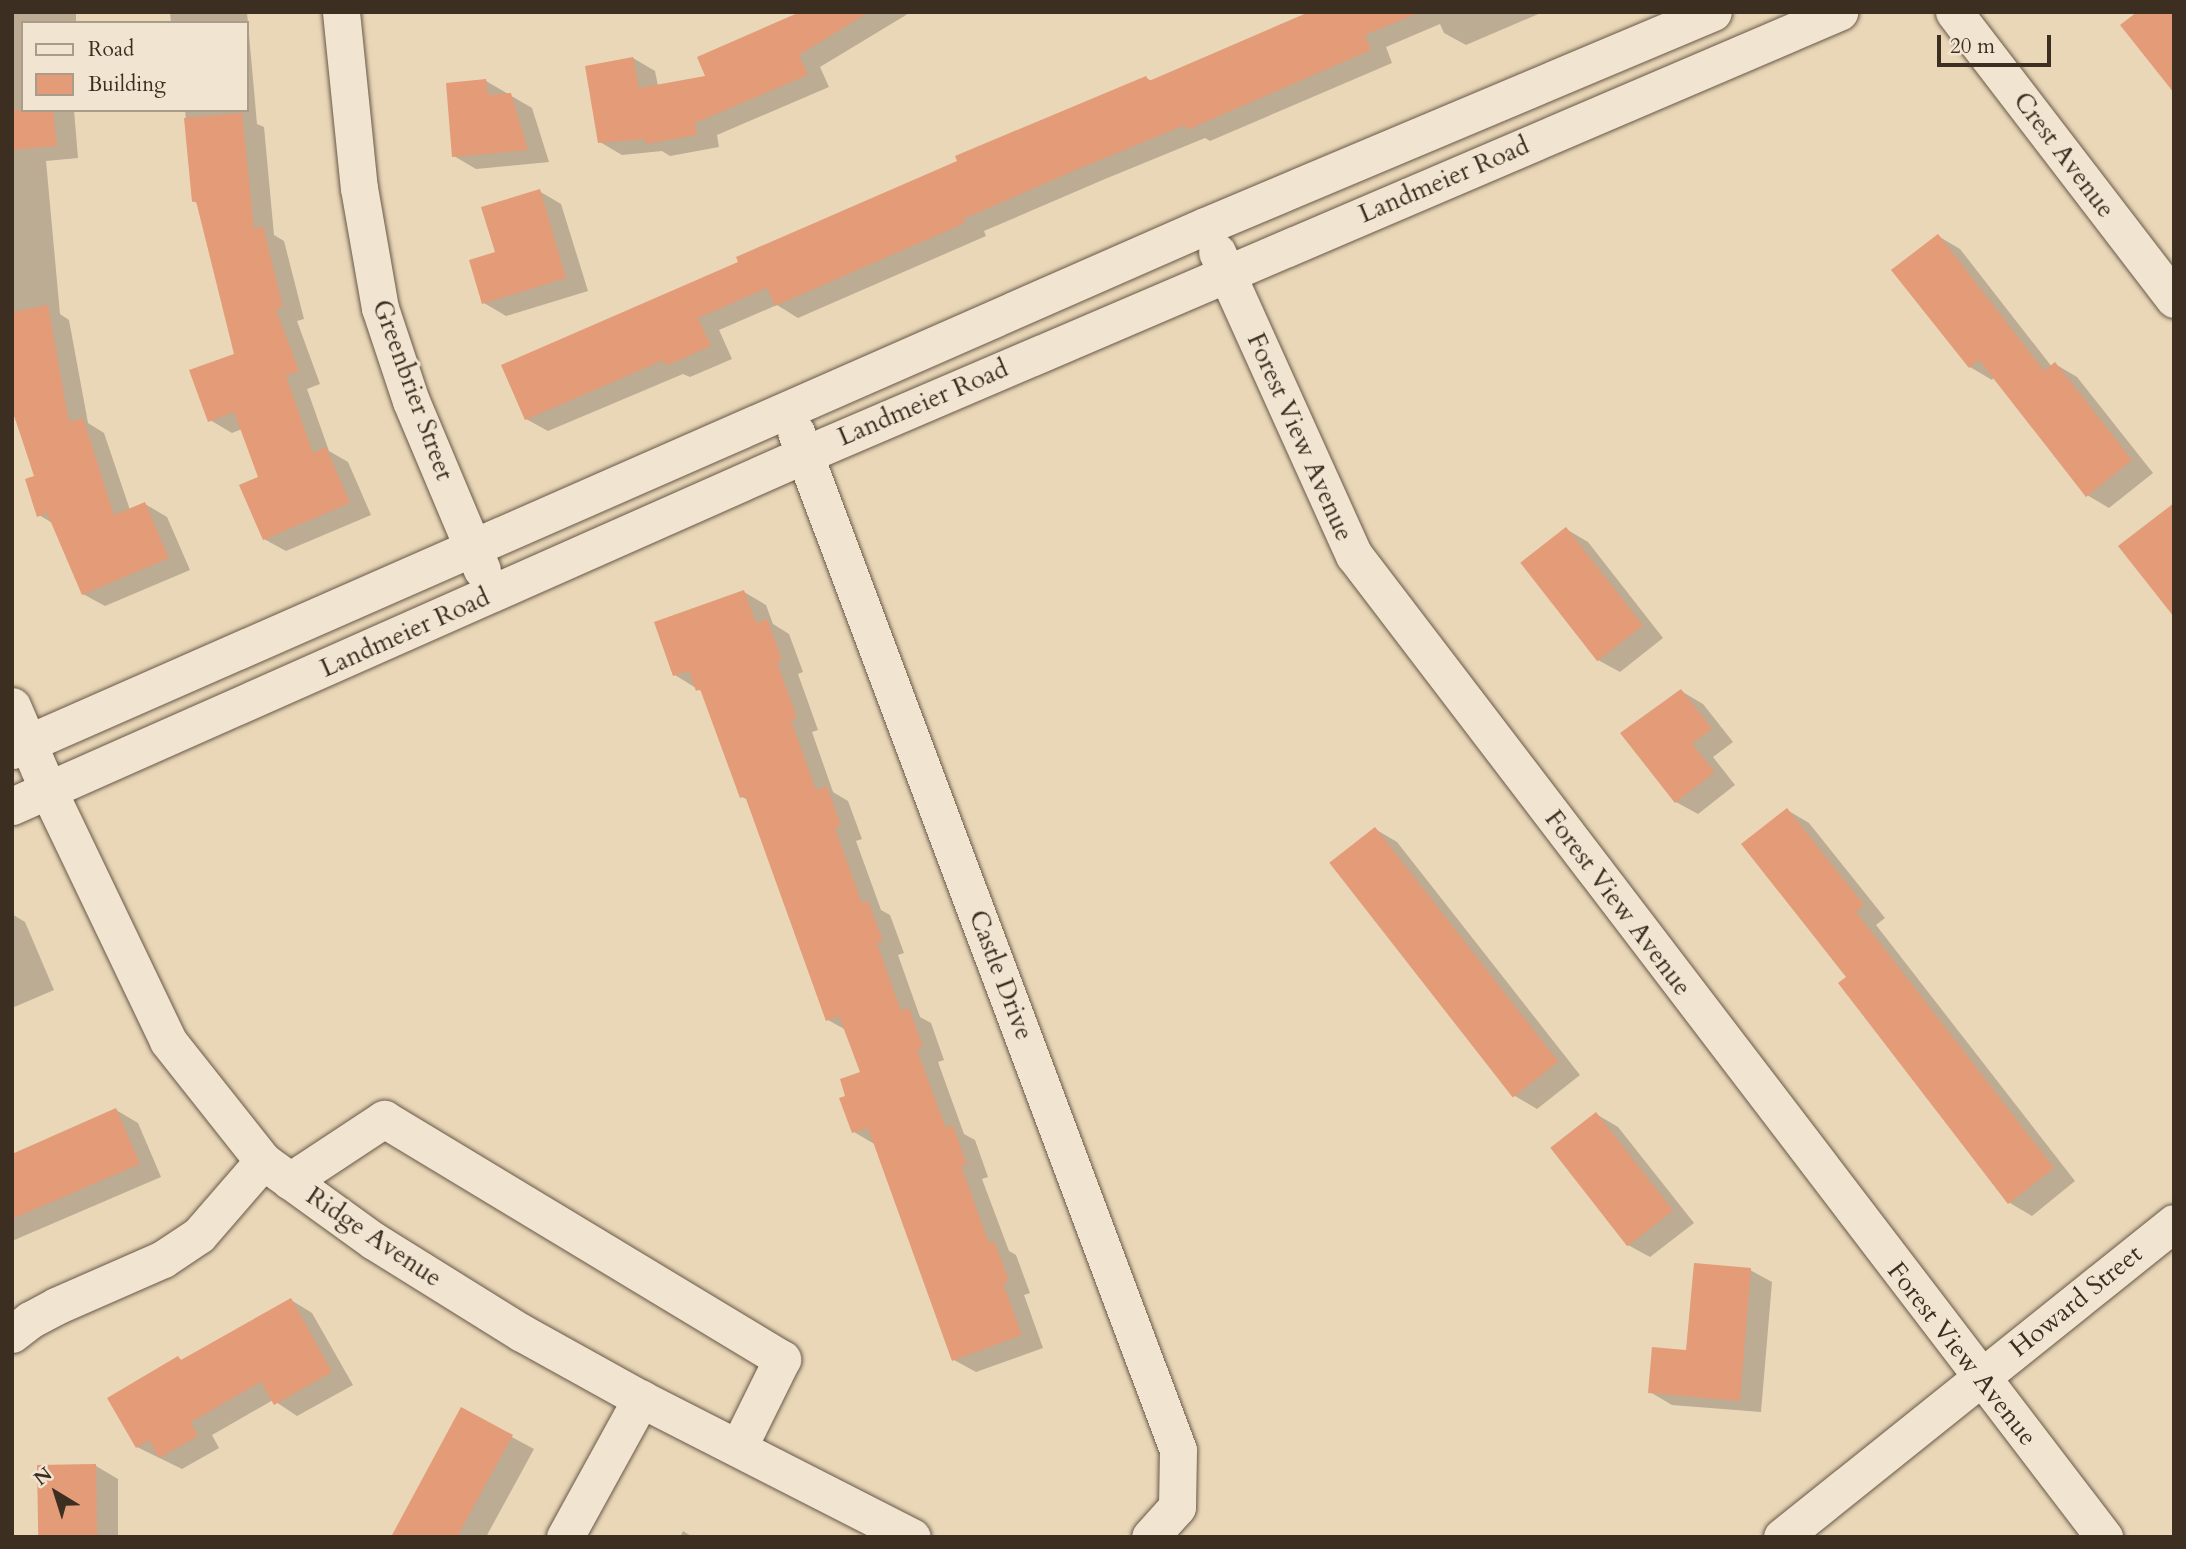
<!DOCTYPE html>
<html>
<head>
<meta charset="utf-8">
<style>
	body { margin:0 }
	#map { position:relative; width:2186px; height:1549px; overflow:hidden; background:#ead7b8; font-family:Cardo,serif }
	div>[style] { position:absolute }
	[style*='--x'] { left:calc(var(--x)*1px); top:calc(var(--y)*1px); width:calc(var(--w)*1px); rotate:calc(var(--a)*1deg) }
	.shadow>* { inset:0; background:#0003 }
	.building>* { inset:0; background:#e39b78; transform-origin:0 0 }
	.roads { filter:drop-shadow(0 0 2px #685948) drop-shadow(0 0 2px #685948) }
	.minor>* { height:37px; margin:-18.5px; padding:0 18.5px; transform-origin:18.5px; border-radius:18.5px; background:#f1e5d1 }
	span { translate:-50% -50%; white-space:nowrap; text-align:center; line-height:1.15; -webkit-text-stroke:6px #f1e5d1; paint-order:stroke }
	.street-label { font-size:26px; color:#3c2f22 }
	.frame { position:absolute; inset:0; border:14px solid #3c2f22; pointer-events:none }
	.legend { position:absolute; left:21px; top:21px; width:228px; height:91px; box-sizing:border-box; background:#f1e5d1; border:2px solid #a99c8b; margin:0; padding:9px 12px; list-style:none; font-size:21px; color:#3c2f22 }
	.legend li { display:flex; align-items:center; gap:14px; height:35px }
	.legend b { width:35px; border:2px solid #a99c8b }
	.north { position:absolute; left:21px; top:1458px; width:70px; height:70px; -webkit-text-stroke:5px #f1e5d1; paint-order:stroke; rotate:322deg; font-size:19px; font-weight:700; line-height:28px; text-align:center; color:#3c2f22 }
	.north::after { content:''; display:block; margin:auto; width:24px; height:32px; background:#3c2f22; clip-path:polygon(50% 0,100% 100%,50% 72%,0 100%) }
	.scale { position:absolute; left:1937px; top:35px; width:114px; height:32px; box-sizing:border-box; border:4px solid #3c2f22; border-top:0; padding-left:9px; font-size:21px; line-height:24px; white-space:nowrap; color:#3c2f22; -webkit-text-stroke:5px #f1e5d1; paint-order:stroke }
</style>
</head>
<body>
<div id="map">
	<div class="shadow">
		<div style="clip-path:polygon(12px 12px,76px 12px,76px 23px,23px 23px,23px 110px,74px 110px,78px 158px,46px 161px,60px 314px,69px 320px,88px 423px,104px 433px,130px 510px,145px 504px,167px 517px,190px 570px,105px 606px,83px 594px,54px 524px,39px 515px,36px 477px,12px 410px)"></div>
		<div style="clip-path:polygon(170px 12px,247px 12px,257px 124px,264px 127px,274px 235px,284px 241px,304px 319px,297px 321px,320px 384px,307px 389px,329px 451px,348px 462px,371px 515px,286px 551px,264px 539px,260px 477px,242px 429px,232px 433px,210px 420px,236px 355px,199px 204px,193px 201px,185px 110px,247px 110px,247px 23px,171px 23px)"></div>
		<div style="clip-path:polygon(804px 12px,911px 12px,820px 67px,829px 87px,717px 135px,719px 147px,670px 156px,662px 151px,622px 155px,600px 142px,633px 58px,655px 71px,658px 86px,707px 77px)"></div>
		<div style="clip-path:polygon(1314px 12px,1543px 12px,1466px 45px,1444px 33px,1440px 24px,1386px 47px,1392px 63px,1210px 141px,1205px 138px,1105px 179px,984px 231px,986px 236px,798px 318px,777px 305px,719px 330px,732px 359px,690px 377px,683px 374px,548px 431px,526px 419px,740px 263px,1146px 78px,1152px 81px)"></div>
		<div style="clip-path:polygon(486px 81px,532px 108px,549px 162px,476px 169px,454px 156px)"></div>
		<div style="clip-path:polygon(539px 191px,561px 204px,588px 291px,506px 316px,484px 303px,497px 253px)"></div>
		<div style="clip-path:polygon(1938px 236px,1960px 249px,2052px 367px,2055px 364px,2077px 377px,2153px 473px,2109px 508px,2087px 495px,1994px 377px,1992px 380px,1970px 367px)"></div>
		<div style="clip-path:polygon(1566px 529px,1588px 542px,1663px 638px,1620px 672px,1598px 660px)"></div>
		<div style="clip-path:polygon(744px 592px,766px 605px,773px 624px,789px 634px,803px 672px,798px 674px,818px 730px,812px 732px,833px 792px,848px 801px,862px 839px,856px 841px,881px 910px,890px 915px,904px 953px,898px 955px,920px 1017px,931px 1023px,944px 1060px,938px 1062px,964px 1134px,975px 1140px,988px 1177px,982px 1179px,1009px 1251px,1016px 1255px,1030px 1293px,1024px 1295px,1043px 1348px,976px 1372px,954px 1360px,876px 1145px,854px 1132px,862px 1073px,846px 1030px,828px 1020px,748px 800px,742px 797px,704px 693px,675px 675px)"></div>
		<div style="clip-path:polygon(1681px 691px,1703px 704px,1733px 742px,1713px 757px,1735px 785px,1698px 814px,1676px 802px)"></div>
		<div style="clip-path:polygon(1787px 810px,1809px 823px,1885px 918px,1876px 925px,2075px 1181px,2032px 1216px,2010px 1203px,1840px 984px,1848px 977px)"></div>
		<div style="clip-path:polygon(1375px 829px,1397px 842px,1580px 1075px,1537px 1109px,1515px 1096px,1332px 863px)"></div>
		<div style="clip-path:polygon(12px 914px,25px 922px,54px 990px,12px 1008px)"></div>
		<div style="clip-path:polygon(116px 1110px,138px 1123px,161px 1177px,12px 1241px,12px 1156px)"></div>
		<div style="clip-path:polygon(1596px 1114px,1618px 1127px,1694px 1223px,1650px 1257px,1628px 1245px)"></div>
		<div style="clip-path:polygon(1750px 1270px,1772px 1282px,1761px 1412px,1672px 1405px,1650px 1392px,1688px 1352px)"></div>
		<div style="clip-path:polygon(291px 1300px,312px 1313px,353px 1385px,297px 1416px,273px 1400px,212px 1435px,219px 1448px,182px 1469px,137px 1447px,178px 1358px,183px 1361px)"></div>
		<div style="clip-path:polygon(462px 1410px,534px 1449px,486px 1537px,393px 1537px)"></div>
		<div style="clip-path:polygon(96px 1466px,118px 1479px,118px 1537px,40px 1537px)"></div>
		<div style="clip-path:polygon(683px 1531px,693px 1537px,680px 1537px)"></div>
	</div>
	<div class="building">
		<div style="clip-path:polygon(800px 12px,869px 12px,799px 55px,808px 75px,695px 123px,697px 135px,646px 144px,645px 139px,598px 143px,585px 66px,633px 57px,639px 88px,705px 76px,697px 57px)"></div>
		<div style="clip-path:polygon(1309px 12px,1418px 13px,1365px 35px,1371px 50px,1187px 130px,1185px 125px,1083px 167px,963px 219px,965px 223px,775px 306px,767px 288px,698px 318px,711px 346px,666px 366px,664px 360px,525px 420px,501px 365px,738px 262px,736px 257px,957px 161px,955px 156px,1146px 76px,1149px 81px)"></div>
		<div style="clip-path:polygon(2137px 12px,2174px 12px,2174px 93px,2120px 25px)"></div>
		<div style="clip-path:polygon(486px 79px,488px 95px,511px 93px,528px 150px,452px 157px,446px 83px)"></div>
		<div style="clip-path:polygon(12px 110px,53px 110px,57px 146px,12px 150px)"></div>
		<div style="clip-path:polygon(242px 113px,254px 229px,263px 226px,283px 307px,276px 309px,299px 371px,286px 376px,313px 453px,326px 447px,350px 503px,263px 540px,239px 485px,258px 477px,234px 412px,208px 422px,189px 370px,234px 354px,196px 201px,192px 202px,184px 118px)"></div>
		<div style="clip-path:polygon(540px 189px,566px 278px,482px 304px,469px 260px,495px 252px,481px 207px)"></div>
		<div style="clip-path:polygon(1938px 234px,2044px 371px,2055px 362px,2132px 460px,2086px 497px,1979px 360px,1969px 368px,1891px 270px)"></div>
		<div style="clip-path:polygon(48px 305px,69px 422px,83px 418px,114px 515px,145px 502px,169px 558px,82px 595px,47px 513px,37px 517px,25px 479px,34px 476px,12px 409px,12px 312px)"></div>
		<div style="clip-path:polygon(2174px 503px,2174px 617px,2118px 546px)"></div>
		<div style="left:1566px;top:527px;width:125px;height:58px;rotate:52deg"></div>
		<div style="clip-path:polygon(744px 590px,756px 623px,767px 619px,782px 660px,777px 662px,797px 718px,791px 720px,816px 790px,827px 786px,841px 826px,835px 828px,862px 903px,868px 901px,883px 941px,877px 943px,901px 1011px,909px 1008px,923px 1047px,917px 1050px,946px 1128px,953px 1125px,967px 1165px,961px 1166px,989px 1243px,994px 1241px,1009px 1281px,1003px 1283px,1022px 1335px,952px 1361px,868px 1128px,852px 1133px,839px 1098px,845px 1096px,840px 1079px,860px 1072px,839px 1016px,826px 1021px,745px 796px,740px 798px,700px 689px,696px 691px,689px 671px,673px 676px,654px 622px)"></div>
		<div style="clip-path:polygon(1681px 689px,1712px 729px,1692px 744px,1715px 772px,1675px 803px,1620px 733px)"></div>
		<div style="clip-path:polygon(1787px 808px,1864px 905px,1856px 912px,2054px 1168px,2008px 1204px,1838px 983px,1846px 977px,1741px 844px)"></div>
		<div style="left:1375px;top:827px;width:298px;height:58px;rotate:52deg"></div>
		<div style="clip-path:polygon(116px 1108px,140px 1164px,12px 1219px,12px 1154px)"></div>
		<div style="left:1596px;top:1112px;width:125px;height:58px;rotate:52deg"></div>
		<div style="clip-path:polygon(1694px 1263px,1751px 1268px,1740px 1401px,1648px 1393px,1652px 1347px,1686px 1350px)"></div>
		<div style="clip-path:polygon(291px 1298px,332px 1372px,274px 1405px,261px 1382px,191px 1422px,198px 1436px,159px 1458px,149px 1440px,136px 1448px,107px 1398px,178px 1356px,181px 1360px)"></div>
		<div style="clip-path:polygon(461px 1407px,513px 1435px,457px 1537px,391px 1537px)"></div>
		<div style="left:96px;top:1464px;width:73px;height:59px;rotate:89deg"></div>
	</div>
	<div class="roads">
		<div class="minor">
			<div style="--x:341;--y:12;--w:177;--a:84.2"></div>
			<div style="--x:359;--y:188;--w:122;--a:80.1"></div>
			<div style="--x:380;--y:308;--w:98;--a:71.6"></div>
			<div style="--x:411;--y:401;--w:183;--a:67.2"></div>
			<div style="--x:1954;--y:12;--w:362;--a:52.5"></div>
			<div style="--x:1217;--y:252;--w:333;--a:65.7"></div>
			<div style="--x:1354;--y:555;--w:1236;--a:52.63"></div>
			<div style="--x:796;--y:432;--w:1087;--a:69.43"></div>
			<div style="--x:1178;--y:1450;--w:57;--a:91"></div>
			<div style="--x:1177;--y:1507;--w:40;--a:132"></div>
			<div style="--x:12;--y:706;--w:91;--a:66.8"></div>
			<div style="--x:48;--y:790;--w:278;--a:64.4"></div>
			<div style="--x:168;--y:1041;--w:153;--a:51.6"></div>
			<div style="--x:263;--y:1161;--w:137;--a:35.8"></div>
			<div style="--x:374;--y:1241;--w:174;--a:31.9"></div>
			<div style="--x:522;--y:1333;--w:136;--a:29"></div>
			<div style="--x:641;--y:1399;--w:304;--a:27"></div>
			<div style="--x:12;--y:750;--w:1303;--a:-23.71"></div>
			<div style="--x:1205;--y:226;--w:551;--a:-22.84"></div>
			<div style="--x:12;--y:806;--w:869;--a:-23.91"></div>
			<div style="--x:806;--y:454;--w:1124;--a:-23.17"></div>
			<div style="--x:290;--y:1181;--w:113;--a:-33.4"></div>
			<div style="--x:384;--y:1119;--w:465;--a:31.1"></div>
			<div style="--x:782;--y:1359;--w:99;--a:116.3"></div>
			<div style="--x:12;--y:1334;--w:23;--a:-38"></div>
			<div style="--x:30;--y:1320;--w:30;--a:-28"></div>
			<div style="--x:56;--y:1306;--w:117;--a:-23.7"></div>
			<div style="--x:163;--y:1259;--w:43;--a:-33.7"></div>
			<div style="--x:199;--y:1235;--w:98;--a:-49.1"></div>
			<div style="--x:565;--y:1537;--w:158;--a:-61.2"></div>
			<div style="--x:1782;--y:1537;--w:502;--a:-38.7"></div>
		</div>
	</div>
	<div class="street-label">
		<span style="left:2064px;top:155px;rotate:53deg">Crest Avenue</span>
		<span style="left:1444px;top:180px;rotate:-23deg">Landmeier Road</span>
		<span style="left:413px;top:390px;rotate:70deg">Greenbrier Street</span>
		<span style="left:923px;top:403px;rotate:-23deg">Landmeier Road</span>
		<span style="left:1300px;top:437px;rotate:66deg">Forest View Avenue</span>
		<span style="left:405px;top:633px;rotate:-24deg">Landmeier Road</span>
		<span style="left:1618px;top:903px;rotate:53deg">Forest View Avenue</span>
		<span style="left:1001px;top:975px;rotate:69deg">Castle Drive</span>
		<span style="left:374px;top:1237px;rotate:34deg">Ridge Avenue</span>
		<span style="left:2076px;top:1301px;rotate:-39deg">Howard Street</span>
		<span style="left:1962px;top:1354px;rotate:52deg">Forest View Avenue</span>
	</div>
	<div class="frame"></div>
	<ul class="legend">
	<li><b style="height:9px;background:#f1e5d1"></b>Road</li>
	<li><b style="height:19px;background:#e39b78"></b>Building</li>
	</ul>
	<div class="north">N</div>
	<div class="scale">20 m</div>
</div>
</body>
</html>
